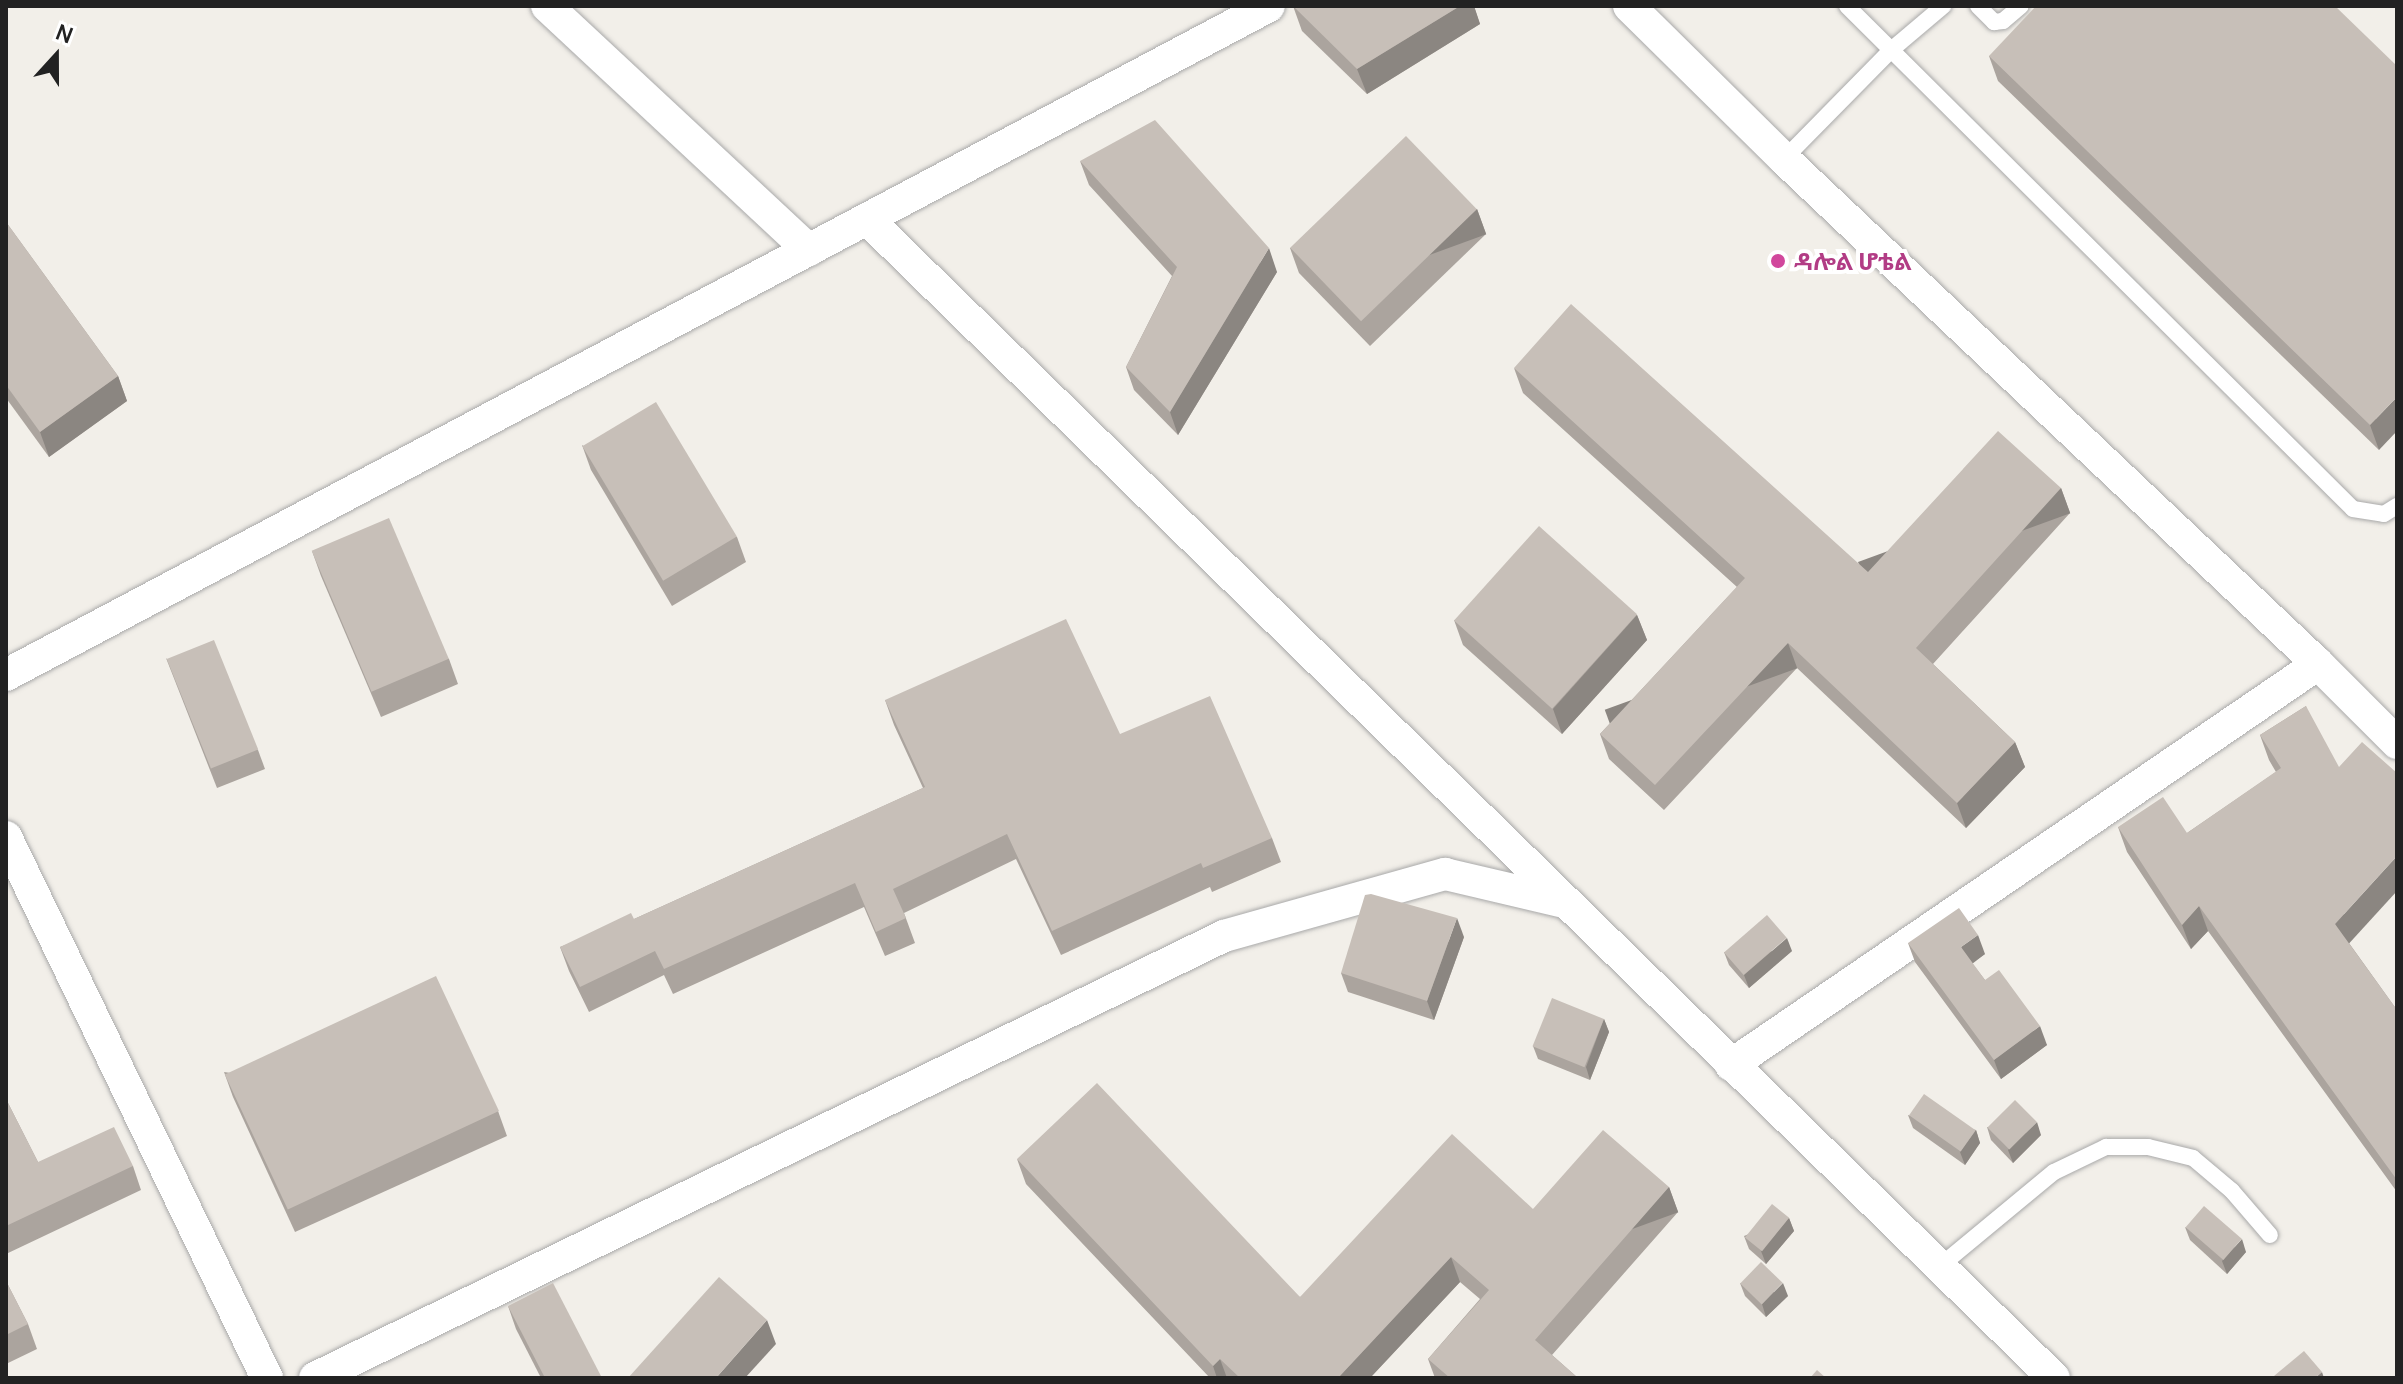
<!DOCTYPE html>
<html>
<head>
<meta charset="utf-8">
<style>
	body { margin:0 }
	#map { position:relative; width:2403px; height:1384px; overflow:hidden; background:#f2efe9; font-family:Manrope,"Noto Sans Ethiopic",sans-serif }
	div>[style] { position:absolute }
	[style*='--x'] { left:calc(var(--x)*1px); top:calc(var(--y)*1px); width:calc(var(--w)*1px); rotate:calc(var(--a)*1deg) }
	.roads { filter:drop-shadow(0 0 2px #a9a9a9) drop-shadow(0 0 2px #a9a9a9) }
	.lane>* { height:16px; margin:-8px; padding:0 8px; transform-origin:8px; border-radius:8px; background:#fff }
	.street>* { height:32px; margin:-16px; padding:0 16px; transform-origin:16px; border-radius:16px; background:#fff }
	.wall>* { inset:0; background:#aba49e }
	.shaded-wall>* { inset:0; background:#8b8681; transform-origin:0 0 }
	.building>* { inset:0; background:#c7bfb8; transform-origin:0 0 }
	.dots>* { width:22px; height:22px; translate:-50% -50%; box-sizing:border-box; border:4px solid #fff; border-radius:50% }
	span { translate:-50% -50%; white-space:nowrap; text-align:center; line-height:1.15; -webkit-text-stroke:8px #fff; paint-order:stroke }
	.hotel-label { font-size:24px; color:#b23c85; font-weight:700 }
	.left { translate:0 -50%; text-align:left }
	.frame { position:absolute; inset:0; border:8px solid #222; pointer-events:none }
	.north { position:absolute; left:16px; top:16px; width:80px; height:80px; -webkit-text-stroke:6px #fff; paint-order:stroke; rotate:21deg; font-size:22px; font-weight:700; line-height:32px; text-align:center; color:#222 }
	.north::after { content:''; display:block; margin:auto; width:28px; height:36px; background:#222; clip-path:polygon(50% 0,100% 100%,50% 72%,0 100%) }
</style>
</head>
<body>
<div id="map">
	<div class="roads">
		<div class="lane">
			<div style="--x:1847;--y:6;--w:713;--a:44.83"></div>
			<div style="--x:2353;--y:509;--w:31;--a:9"></div>
			<div style="--x:2384;--y:514;--w:15;--a:-32"></div>
			<div style="--x:1978;--y:6;--w:23;--a:45"></div>
			<div style="--x:1994;--y:22;--w:9;--a:-6"></div>
			<div style="--x:2003;--y:21;--w:23;--a:-40"></div>
			<div style="--x:1784;--y:159;--w:151;--a:-45.5"></div>
			<div style="--x:1890;--y:51;--w:70;--a:-40.3"></div>
			<div style="--x:1939;--y:1267;--w:149;--a:-39.6"></div>
			<div style="--x:2054;--y:1172;--w:58;--a:-25.7"></div>
			<div style="--x:2106;--y:1147;--w:42;--a:0"></div>
			<div style="--x:2148;--y:1147;--w:46;--a:13.7"></div>
			<div style="--x:2193;--y:1158;--w:51;--a:40.2"></div>
			<div style="--x:2232;--y:1191;--w:58;--a:49.2"></div>
		</div>
		<div class="street">
			<div style="--x:547;--y:6;--w:358;--a:43"></div>
			<div style="--x:1629;--y:6;--w:218;--a:44.6"></div>
			<div style="--x:1784;--y:159;--w:735;--a:43.4"></div>
			<div style="--x:2318;--y:664;--w:112;--a:45"></div>
			<div style="--x:867;--y:219;--w:1659;--a:44.32"></div>
			<div style="--x:6;--y:675;--w:1429;--a:-27.91"></div>
			<div style="--x:6;--y:837;--w:601;--a:64.25"></div>
			<div style="--x:1731;--y:1065;--w:711;--a:-34.34"></div>
			<div style="--x:315;--y:1378;--w:1011;--a:-25.93"></div>
			<div style="--x:1224;--y:936;--w:230;--a:-15.7"></div>
			<div style="--x:1445;--y:874;--w:122;--a:13.2"></div>
		</div>
	</div>
	<div class="wall">
		<div style="clip-path:polygon(1293px 6px,1474px 6px,1480px 24px,1367px 94px,1302px 31px)"></div>
		<div style="clip-path:polygon(2335px 6px,2379px 450px,1998px 81px,1989px 56px)"></div>
		<div style="clip-path:polygon(1080px 161px,1277px 272px,1178px 435px,1134px 390px,1126px 367px,1172px 276px,1089px 185px)"></div>
		<div style="clip-path:polygon(1477px 209px,1486px 234px,1370px 346px,1299px 273px,1290px 248px)"></div>
		<div style="clip-path:polygon(6px 222px,118px 376px,127px 401px,49px 457px,6px 398px)"></div>
		<div style="clip-path:polygon(1514px 368px,1868px 572px,2061px 488px,2070px 513px,1933px 664px,2015px 742px,2025px 767px,1966px 828px,1797px 668px,1664px 810px,1609px 759px,1600px 734px,1737px 587px,1523px 393px)"></div>
		<div style="clip-path:polygon(582px 445px,737px 537px,746px 562px,672px 606px,591px 470px)"></div>
		<div style="clip-path:polygon(312px 551px,449px 659px,458px 684px,381px 717px,321px 576px)"></div>
		<div style="clip-path:polygon(1637px 615px,1647px 640px,1562px 734px,1463px 645px,1454px 620px)"></div>
		<div style="clip-path:polygon(166px 658px,258px 750px,265px 769px,217px 788px)"></div>
		<div style="clip-path:polygon(885px 700px,1120px 734px,1272px 838px,1281px 862px,1212px 892px,1210px 887px,1061px 955px,1016px 859px,904px 913px,915px 943px,885px 956px,864px 907px,673px 994px,664px 975px,589px 1012px,569px 971px,560px 947px,634px 919px,923px 788px,894px 725px)"></div>
		<div style="clip-path:polygon(2306px 706px,2349px 943px,2397px 1010px,2397px 1192px,2208px 931px,2191px 949px,2127px 852px,2118px 827px,2187px 833px,2276px 772px,2269px 760px,2260px 735px)"></div>
		<div style="clip-path:polygon(1464px 937px,1434px 1020px,1348px 992px,1341px 973px)"></div>
		<div style="clip-path:polygon(1908px 943px,1985px 954px,1972px 963px,1985px 980px,2047px 1045px,2001px 1079px,1915px 962px)"></div>
		<div style="clip-path:polygon(1792px 951px,1749px 988px,1729px 965px,1724px 952px)"></div>
		<div style="clip-path:polygon(1604px 1019px,1609px 1032px,1590px 1080px,1538px 1059px,1533px 1046px)"></div>
		<div style="clip-path:polygon(224px 1072px,498px 1111px,507px 1136px,295px 1232px,233px 1097px)"></div>
		<div style="clip-path:polygon(6px 1099px,38px 1162px,133px 1166px,141px 1190px,6px 1254px)"></div>
		<div style="clip-path:polygon(1908px 1115px,1976px 1130px,1980px 1143px,1965px 1165px,1913px 1128px)"></div>
		<div style="clip-path:polygon(1987px 1127px,2041px 1135px,2013px 1163px,1991px 1140px)"></div>
		<div style="clip-path:polygon(1017px 1159px,1300px 1297px,1533px 1209px,1669px 1187px,1678px 1212px,1552px 1355px,1578px 1378px,1435px 1378px,1428px 1359px,1480px 1299px,1460px 1282px,1370px 1378px,1210px 1378px,1026px 1184px)"></div>
		<div style="clip-path:polygon(1789px 1218px,1794px 1231px,1766px 1264px,1749px 1249px,1744px 1236px)"></div>
		<div style="clip-path:polygon(2185px 1227px,2246px 1252px,2227px 1274px,2190px 1240px)"></div>
		<div style="clip-path:polygon(6px 1281px,28px 1324px,37px 1349px,6px 1364px)"></div>
		<div style="clip-path:polygon(1740px 1283px,1788px 1296px,1766px 1317px,1745px 1296px)"></div>
		<div style="clip-path:polygon(508px 1306px,602px 1378px,541px 1378px,516px 1329px)"></div>
	</div>
	<div class="shaded-wall">
		<div style="clip-path:polygon(1460px 6px,1474px 6px,1480px 24px,1367px 94px,1357px 69px)"></div>
		<div style="left:1477px;top:209px;width:27px;height:161px;rotate:70deg"></div>
		<div style="clip-path:polygon(1269px 248px,1277px 272px,1178px 435px,1170px 412px)"></div>
		<div style="clip-path:polygon(118px 376px,127px 401px,49px 457px,40px 432px)"></div>
		<div style="clip-path:polygon(2397px 397px,2397px 431px,2379px 450px,2370px 425px)"></div>
		<div style="left:2061px;top:488px;width:27px;height:216px;rotate:70deg"></div>
		<div style="clip-path:polygon(1637px 615px,1647px 640px,1562px 734px,1553px 709px)"></div>
		<div style="left:1788px;top:643px;width:27px;height:195px;rotate:70deg"></div>
		<div style="clip-path:polygon(2015px 742px,2025px 767px,1966px 828px,1957px 803px)"></div>
		<div style="clip-path:polygon(2397px 856px,2397px 891px,2344px 949px,2335px 924px)"></div>
		<div style="clip-path:polygon(2199px 906px,2208px 931px,2191px 949px,2182px 925px)"></div>
		<div style="clip-path:polygon(1457px 918px,1464px 937px,1434px 1020px,1427px 1001px)"></div>
		<div style="clip-path:polygon(1978px 935px,1985px 954px,1968px 967px,1961px 947px)"></div>
		<div style="clip-path:polygon(1787px 938px,1792px 951px,1749px 988px,1744px 975px)"></div>
		<div style="clip-path:polygon(1604px 1019px,1609px 1032px,1590px 1080px,1586px 1067px)"></div>
		<div style="clip-path:polygon(2040px 1026px,2047px 1045px,2001px 1079px,1994px 1060px)"></div>
		<div style="clip-path:polygon(2037px 1122px,2041px 1135px,2013px 1163px,2008px 1150px)"></div>
		<div style="clip-path:polygon(1976px 1130px,1980px 1143px,1965px 1165px,1960px 1152px)"></div>
		<div style="left:1669px;top:1187px;width:27px;height:203px;rotate:70deg"></div>
		<div style="clip-path:polygon(1789px 1218px,1794px 1231px,1766px 1264px,1761px 1251px)"></div>
		<div style="clip-path:polygon(2242px 1239px,2246px 1252px,2227px 1274px,2222px 1261px)"></div>
		<div style="clip-path:polygon(1451px 1257px,1460px 1282px,1370px 1378px,1338px 1378px)"></div>
		<div style="clip-path:polygon(1783px 1283px,1788px 1296px,1766px 1317px,1762px 1304px)"></div>
		<div style="clip-path:polygon(767px 1320px,776px 1344px,745px 1378px,716px 1378px)"></div>
		<div style="clip-path:polygon(1220px 1359px,1227px 1378px,1217px 1378px,1213px 1366px)"></div>
		<div style="clip-path:polygon(2322px 1372px,2324px 1378px,2315px 1378px)"></div>
	</div>
	<div class="building">
		<div style="clip-path:polygon(1293px 6px,1460px 6px,1357px 69px)"></div>
		<div style="clip-path:polygon(2036px 6px,2335px 6px,2397px 66px,2397px 397px,2370px 425px,1989px 56px)"></div>
		<div style="clip-path:polygon(1155px 120px,1269px 248px,1170px 412px,1126px 367px,1177px 267px,1080px 161px)"></div>
		<div style="left:1406px;top:136px;width:102px;height:161px;rotate:46deg"></div>
		<div style="clip-path:polygon(6px 222px,118px 376px,40px 432px,6px 385px)"></div>
		<div style="clip-path:polygon(1571px 304px,1868px 572px,1998px 431px,2061px 488px,1916px 648px,2015px 742px,1957px 803px,1788px 643px,1655px 785px,1600px 734px,1745px 578px,1514px 368px)"></div>
		<div style="left:656px;top:402px;width:157px;height:86px;rotate:59deg"></div>
		<div style="left:389px;top:518px;width:153px;height:84px;rotate:67deg"></div>
		<div style="left:1539px;top:526px;width:132px;height:127px;rotate:42deg"></div>
		<div style="clip-path:polygon(1066px 619px,1120px 734px,1210px 696px,1272px 838px,1203px 868px,1201px 863px,1052px 931px,1007px 834px,893px 889px,906px 918px,876px 932px,855px 883px,664px 969px,655px 951px,580px 987px,560px 947px,631px 913px,634px 919px,925px 787px,885px 700px)"></div>
		<div style="left:214px;top:640px;width:118px;height:51px;rotate:68deg"></div>
		<div style="clip-path:polygon(2306px 706px,2339px 767px,2362px 742px,2397px 773px,2397px 856px,2335px 924px,2397px 1010px,2397px 1180px,2199px 906px,2182px 925px,2118px 827px,2163px 797px,2187px 833px,2281px 768px,2260px 735px)"></div>
		<div style="clip-path:polygon(1371px 894px,1457px 918px,1427px 1001px,1341px 973px,1365px 895px)"></div>
		<div style="clip-path:polygon(1959px 908px,1978px 935px,1961px 947px,1985px 980px,1999px 970px,2040px 1026px,1994px 1060px,1908px 943px)"></div>
		<div style="left:1767px;top:915px;width:30px;height:57px;rotate:49deg"></div>
		<div style="left:436px;top:976px;width:149px;height:233px;rotate:65deg"></div>
		<div style="left:1552px;top:998px;width:56px;height:52px;rotate:22deg"></div>
		<div style="clip-path:polygon(1097px 1083px,1300px 1297px,1452px 1134px,1533px 1209px,1603px 1130px,1669px 1187px,1535px 1340px,1578px 1378px,1450px 1378px,1428px 1359px,1489px 1290px,1451px 1257px,1338px 1378px,1240px 1378px,1220px 1359px,1213px 1366px,1017px 1159px)"></div>
		<div style="left:1924px;top:1094px;width:63px;height:26px;rotate:35deg"></div>
		<div style="clip-path:polygon(6px 1099px,38px 1162px,114px 1127px,133px 1166px,6px 1226px)"></div>
		<div style="left:2015px;top:1100px;width:31px;height:39px;rotate:45deg"></div>
		<div style="left:1772px;top:1204px;width:22px;height:43px;rotate:39deg"></div>
		<div style="left:2204px;top:1206px;width:50px;height:28px;rotate:41deg"></div>
		<div style="left:1761px;top:1262px;width:30px;height:30px;rotate:44deg"></div>
		<div style="clip-path:polygon(719px 1277px,767px 1320px,716px 1378px,628px 1378px)"></div>
		<div style="clip-path:polygon(6px 1281px,28px 1324px,6px 1335px)"></div>
		<div style="clip-path:polygon(553px 1283px,602px 1378px,545px 1378px,508px 1306px)"></div>
		<div style="clip-path:polygon(2304px 1351px,2322px 1372px,2315px 1378px,2275px 1378px,2274px 1376px)"></div>
		<div style="clip-path:polygon(1817px 1370px,1826px 1378px,1810px 1378px)"></div>
	</div>
	<div class="dots">
		<div style="left:1778px;top:261px;background:#d1479c"></div>
	</div>
	<div class="hotel-label">
		<span class="left" style="left:1794px;top:261px">ዳሎል ሆቴል</span>
	</div>
	<div class="frame"></div>
	<div class="north">N</div>
</div>
</body>
</html>
